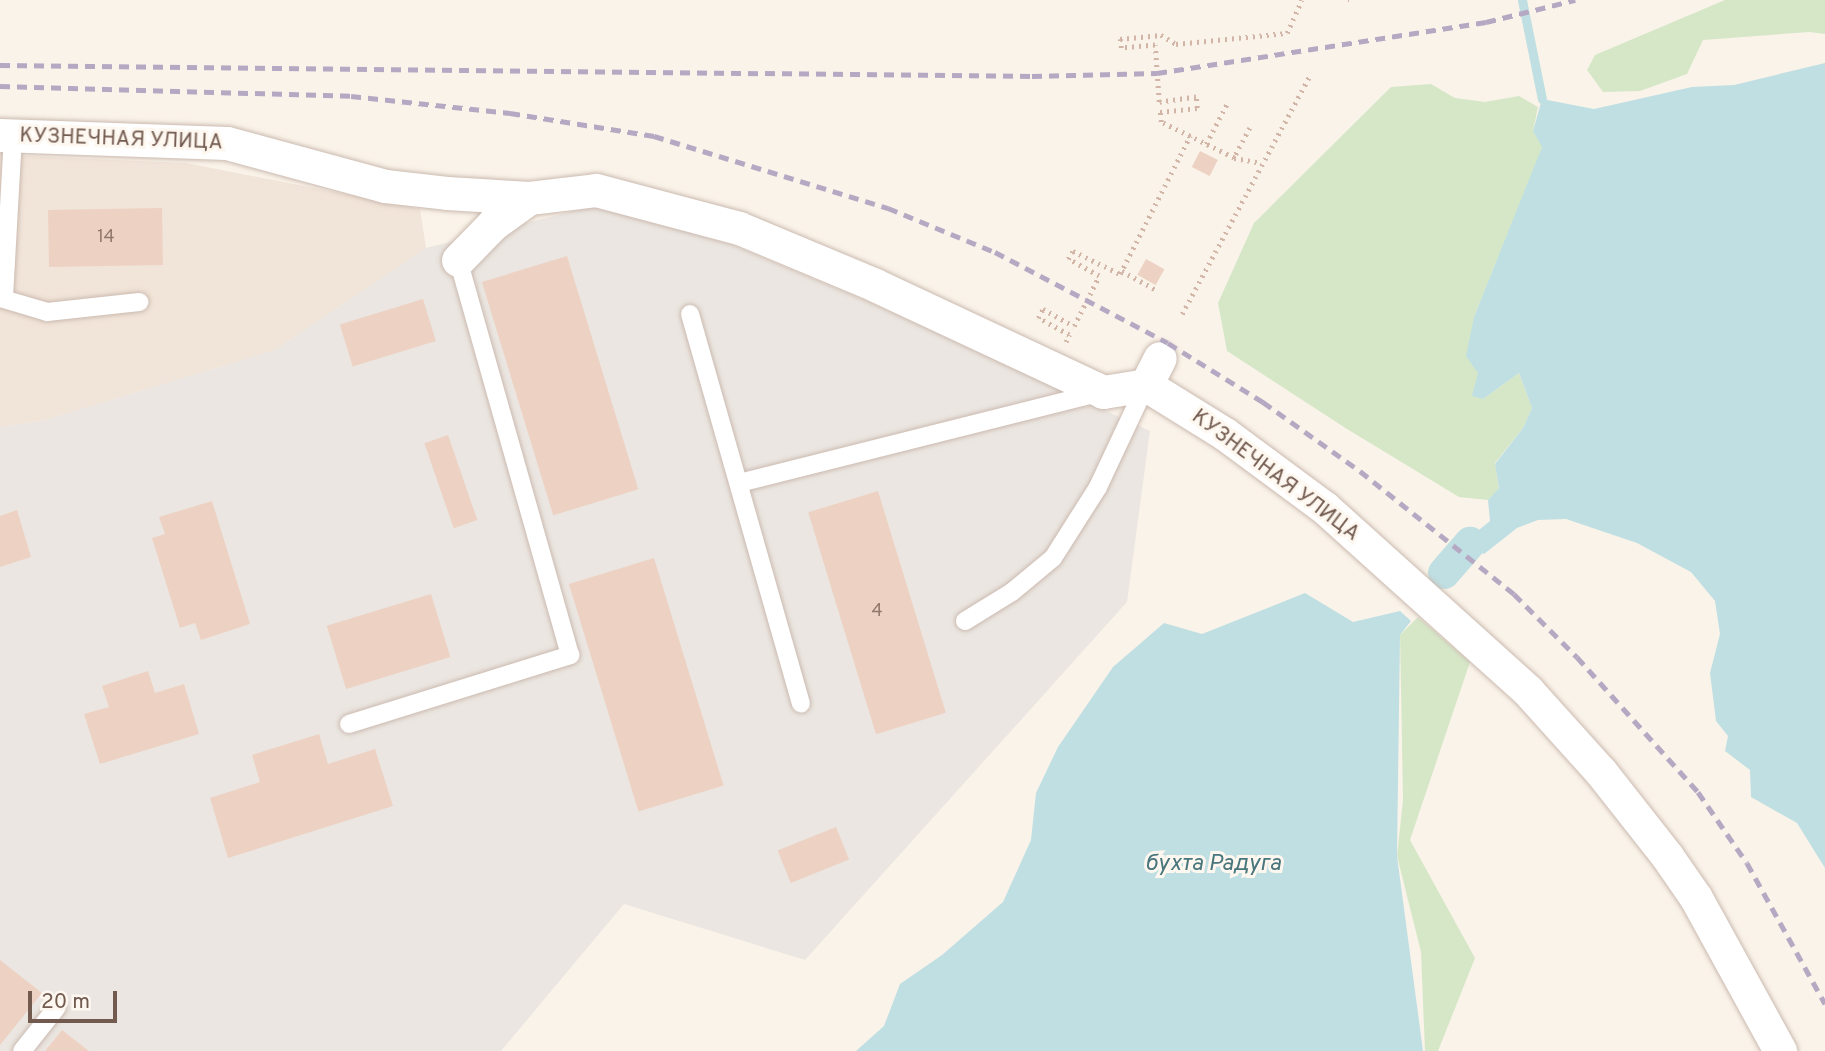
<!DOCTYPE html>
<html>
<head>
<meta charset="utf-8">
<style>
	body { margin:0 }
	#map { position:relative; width:1825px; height:1051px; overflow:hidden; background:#faf3e9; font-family:Overpass,sans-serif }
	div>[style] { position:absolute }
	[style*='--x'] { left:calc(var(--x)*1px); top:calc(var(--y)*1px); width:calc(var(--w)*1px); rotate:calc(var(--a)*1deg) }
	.residential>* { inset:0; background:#f1e4d8 }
	.industrial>* { inset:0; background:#ebe6e1 }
	.green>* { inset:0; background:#d6e7c8 }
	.water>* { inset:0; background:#bfdfe2 }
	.stream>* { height:9px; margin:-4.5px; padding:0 4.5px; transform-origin:4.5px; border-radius:4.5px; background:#bfdfe2 }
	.canal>* { height:32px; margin:-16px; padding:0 16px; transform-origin:16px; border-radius:16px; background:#bfdfe2 }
	.building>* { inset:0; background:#edd2c3; transform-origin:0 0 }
	.path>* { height:4.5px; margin-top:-2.25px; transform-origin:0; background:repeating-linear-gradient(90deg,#d2b5a6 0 2px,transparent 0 7px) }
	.roads { filter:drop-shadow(0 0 2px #cbbab0) drop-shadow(0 0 2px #cbbab0) }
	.lane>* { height:18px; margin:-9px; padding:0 9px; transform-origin:9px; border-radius:9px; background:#fff }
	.street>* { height:33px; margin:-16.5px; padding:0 16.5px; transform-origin:16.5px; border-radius:16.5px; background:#fff }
	.rail>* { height:5px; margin-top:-2.5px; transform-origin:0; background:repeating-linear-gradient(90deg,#b5a8c3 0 10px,transparent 0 17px) }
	span { translate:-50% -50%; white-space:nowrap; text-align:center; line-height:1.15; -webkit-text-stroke:6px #fdf7ef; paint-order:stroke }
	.number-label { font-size:18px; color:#91786c }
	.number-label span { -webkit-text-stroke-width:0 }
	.street-label { font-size:21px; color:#725a4f }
	.water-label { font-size:23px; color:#47767c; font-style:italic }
	.scale { position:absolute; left:28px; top:991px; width:89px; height:32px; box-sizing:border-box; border:4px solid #725a4f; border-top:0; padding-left:9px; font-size:21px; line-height:24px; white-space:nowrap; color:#725a4f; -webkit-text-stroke:5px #fdf7ef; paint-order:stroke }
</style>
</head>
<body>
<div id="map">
	<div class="residential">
		<div style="clip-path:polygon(0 155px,186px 163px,420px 209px,426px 248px,275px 350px,45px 420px,0 427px)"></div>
	</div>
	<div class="industrial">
		<div style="clip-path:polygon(598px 205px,735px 246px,867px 301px,1150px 431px,1127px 602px,805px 960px,624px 904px,501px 1051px,0 1051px,0 427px,45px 420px,275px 350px,426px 248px)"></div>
	</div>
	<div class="green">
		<div style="clip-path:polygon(1725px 0,1825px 0,1825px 34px,1809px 32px,1703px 40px,1687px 74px,1640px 91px,1603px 92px,1587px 70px,1595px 55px)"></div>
		<div style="clip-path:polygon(1431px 84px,1455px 98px,1485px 102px,1519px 96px,1538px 107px,1533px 131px,1543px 147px,1474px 317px,1478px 373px,1483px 399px,1519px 373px,1532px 408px,1523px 428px,1495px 463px,1499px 489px,1488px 500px,1459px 497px,1347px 429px,1227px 351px,1218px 303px,1254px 223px,1391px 87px)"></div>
		<div style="clip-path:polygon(1418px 617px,1470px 662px,1410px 840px,1475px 958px,1438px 1051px,1425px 1051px,1421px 952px,1397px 856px,1403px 800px,1400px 635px)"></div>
	</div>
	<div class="water">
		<div style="clip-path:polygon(1825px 63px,1825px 868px,1797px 823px,1751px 797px,1750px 770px,1725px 751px,1728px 736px,1716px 721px,1710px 673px,1720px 634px,1715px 601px,1691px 572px,1637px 543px,1566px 519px,1538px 520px,1517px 528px,1484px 554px,1470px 543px,1474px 534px,1490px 521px,1488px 500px,1499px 488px,1495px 464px,1523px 428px,1532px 408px,1519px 373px,1483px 399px,1472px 396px,1478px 373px,1466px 356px,1474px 317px,1542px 147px,1533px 131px,1542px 99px,1594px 109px,1692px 87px,1734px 85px)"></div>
		<div style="clip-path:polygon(1305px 593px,1353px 622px,1400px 611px,1411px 621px,1400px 635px,1397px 856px,1423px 1051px,856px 1051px,884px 1026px,900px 984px,942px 955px,1003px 902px,1031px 840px,1036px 793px,1058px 747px,1113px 667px,1164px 623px,1202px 634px)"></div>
	</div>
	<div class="stream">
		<div style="--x:1522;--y:0;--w:101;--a:78.6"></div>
	</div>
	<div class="canal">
		<div style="--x:1444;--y:573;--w:40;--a:-49"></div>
	</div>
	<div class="building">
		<div style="left:1200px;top:151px;width:20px;height:18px;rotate:27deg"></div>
		<div style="left:162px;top:208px;width:57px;height:114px;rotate:89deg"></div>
		<div style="left:567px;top:256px;width:244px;height:89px;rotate:73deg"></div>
		<div style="left:1146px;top:259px;width:21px;height:18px;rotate:29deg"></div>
		<div style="left:423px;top:299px;width:44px;height:87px;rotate:73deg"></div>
		<div style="left:448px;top:435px;width:90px;height:25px;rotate:71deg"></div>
		<div style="left:878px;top:491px;width:232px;height:73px;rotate:73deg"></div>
		<div style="clip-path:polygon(212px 501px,250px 624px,201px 640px,195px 623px,180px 628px,152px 538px,165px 534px,159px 517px)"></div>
		<div style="clip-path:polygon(17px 510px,31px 557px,0 567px,0 516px)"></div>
		<div style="left:654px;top:558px;width:238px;height:89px;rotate:73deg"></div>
		<div style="left:431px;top:594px;width:66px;height:109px;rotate:73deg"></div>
		<div style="clip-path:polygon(148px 671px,155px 693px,184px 684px,199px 734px,100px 764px,84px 714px,109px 707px,102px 686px)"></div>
		<div style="clip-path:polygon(319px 734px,328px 764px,375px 749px,393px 806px,228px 858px,210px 798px,260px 782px,252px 755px)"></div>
		<div style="left:836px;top:827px;width:35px;height:63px;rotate:68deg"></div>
		<div style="clip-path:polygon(0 960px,42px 993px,0 1045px)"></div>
		<div style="clip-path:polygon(62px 1030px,89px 1051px,45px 1051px)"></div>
	</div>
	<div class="path">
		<div style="--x:1348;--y:0;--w:1;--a:0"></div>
		<div style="--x:1250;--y:128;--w:34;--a:118"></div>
		<div style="--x:1234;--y:158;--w:81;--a:-153.7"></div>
		<div style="--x:1161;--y:122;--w:10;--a:-96"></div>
		<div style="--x:1160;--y:112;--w:37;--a:-6"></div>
		<div style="--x:1197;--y:108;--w:11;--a:-95"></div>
		<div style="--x:1196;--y:97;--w:37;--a:172"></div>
		<div style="--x:1159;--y:102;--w:57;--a:-94"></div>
		<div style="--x:1155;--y:45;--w:34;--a:175"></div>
		<div style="--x:1121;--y:48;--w:9;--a:-96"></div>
		<div style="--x:1120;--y:39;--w:41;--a:-5.6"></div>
		<div style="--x:1161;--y:35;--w:17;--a:31"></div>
		<div style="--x:1176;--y:44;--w:112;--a:-5.7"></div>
		<div style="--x:1287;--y:33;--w:36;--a:-66"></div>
		<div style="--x:1206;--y:144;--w:47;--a:-62.4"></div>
		<div style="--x:1234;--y:158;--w:28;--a:10"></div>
		<div style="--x:1122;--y:271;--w:38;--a:29"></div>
		<div style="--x:1182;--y:314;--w:273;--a:-61.8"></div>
		<div style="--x:1066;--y:342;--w:8;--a:-67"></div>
		<div style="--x:1069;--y:335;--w:35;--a:-151"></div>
		<div style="--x:1038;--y:318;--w:10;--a:-61"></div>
		<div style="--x:1043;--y:309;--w:35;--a:29"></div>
		<div style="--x:1074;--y:326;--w:56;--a:-63.4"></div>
		<div style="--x:1099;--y:276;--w:35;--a:-151"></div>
		<div style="--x:1068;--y:259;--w:9;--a:-58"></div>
		<div style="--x:1073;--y:251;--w:52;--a:26.1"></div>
		<div style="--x:1120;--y:274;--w:155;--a:-63.1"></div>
	</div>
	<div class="roads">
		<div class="lane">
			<div style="--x:4;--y:297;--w:161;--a:-86.8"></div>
			<div style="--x:0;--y:298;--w:49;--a:16.6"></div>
			<div style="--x:47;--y:312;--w:93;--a:-6.2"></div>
			<div style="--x:690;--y:314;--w:405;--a:74.1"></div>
			<div style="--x:739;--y:483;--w:370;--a:-14.1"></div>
			<div style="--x:965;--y:621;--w:55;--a:-31.7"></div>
			<div style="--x:1012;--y:592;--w:53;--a:-39.7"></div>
			<div style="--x:1053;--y:558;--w:84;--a:-57.6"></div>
			<div style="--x:1098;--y:487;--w:113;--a:-64.8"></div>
			<div style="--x:349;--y:724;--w:232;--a:-17.3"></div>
			<div style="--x:570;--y:655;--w:411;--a:-105.8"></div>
			<div style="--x:22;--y:1051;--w:56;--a:-51.5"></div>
		</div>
		<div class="street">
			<div style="--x:0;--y:135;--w:227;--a:2"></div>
			<div style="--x:227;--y:143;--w:164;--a:15.2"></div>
			<div style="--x:385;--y:186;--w:62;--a:6.4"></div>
			<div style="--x:447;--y:193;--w:82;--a:3.5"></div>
			<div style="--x:529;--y:198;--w:67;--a:-6.8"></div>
			<div style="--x:596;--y:190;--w:148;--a:14.9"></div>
			<div style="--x:739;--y:228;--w:147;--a:22.7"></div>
			<div style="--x:875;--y:285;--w:252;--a:25.1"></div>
			<div style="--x:1103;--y:392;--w:44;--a:-9.2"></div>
			<div style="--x:1146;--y:385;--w:93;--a:31.8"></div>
			<div style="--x:1225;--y:434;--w:124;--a:36.5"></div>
			<div style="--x:1325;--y:508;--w:273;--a:42"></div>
			<div style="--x:1528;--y:691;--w:109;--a:48"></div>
			<div style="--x:1601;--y:772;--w:107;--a:51.8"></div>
			<div style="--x:1667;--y:856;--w:51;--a:55.4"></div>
			<div style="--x:1696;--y:898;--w:175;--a:61.2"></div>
			<div style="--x:458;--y:260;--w:50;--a:-45.8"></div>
			<div style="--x:493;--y:224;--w:44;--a:-35.8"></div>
			<div style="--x:1146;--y:385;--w:30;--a:-63"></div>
		</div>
	</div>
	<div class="rail">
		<div style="--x:0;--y:65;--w:1032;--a:0.61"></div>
		<div style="--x:1032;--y:76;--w:125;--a:-1.4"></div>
		<div style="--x:1157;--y:73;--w:333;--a:-8.8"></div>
		<div style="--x:1486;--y:22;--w:92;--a:-13.9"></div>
		<div style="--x:0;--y:86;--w:351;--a:1.6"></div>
		<div style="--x:351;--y:96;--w:160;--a:6.1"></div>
		<div style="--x:510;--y:113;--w:146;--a:9.1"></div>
		<div style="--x:654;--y:136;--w:245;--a:17.1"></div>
		<div style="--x:888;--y:208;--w:116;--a:22.4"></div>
		<div style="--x:995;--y:252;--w:195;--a:27.7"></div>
		<div style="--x:1168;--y:343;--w:112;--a:31.8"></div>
		<div style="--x:1263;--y:402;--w:119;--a:35.4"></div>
		<div style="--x:1360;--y:471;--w:197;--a:38.6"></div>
		<div style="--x:1514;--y:594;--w:89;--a:45"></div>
		<div style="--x:1577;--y:657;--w:181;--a:48.1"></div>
		<div style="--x:1698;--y:792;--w:86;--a:55.4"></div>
		<div style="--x:1747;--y:863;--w:161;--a:61"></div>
	</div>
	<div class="number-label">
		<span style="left:106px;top:238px">14</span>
		<span style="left:877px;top:612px">4</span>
	</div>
	<div class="street-label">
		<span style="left:121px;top:140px;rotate:2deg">КУЗНЕЧНАЯ УЛИЦА</span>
		<span style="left:1275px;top:476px;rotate:37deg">КУЗНЕЧНАЯ УЛИЦА</span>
	</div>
	<div class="water-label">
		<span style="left:1213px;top:865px">бухта Радуга</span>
	</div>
	<div class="scale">20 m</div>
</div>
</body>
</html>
